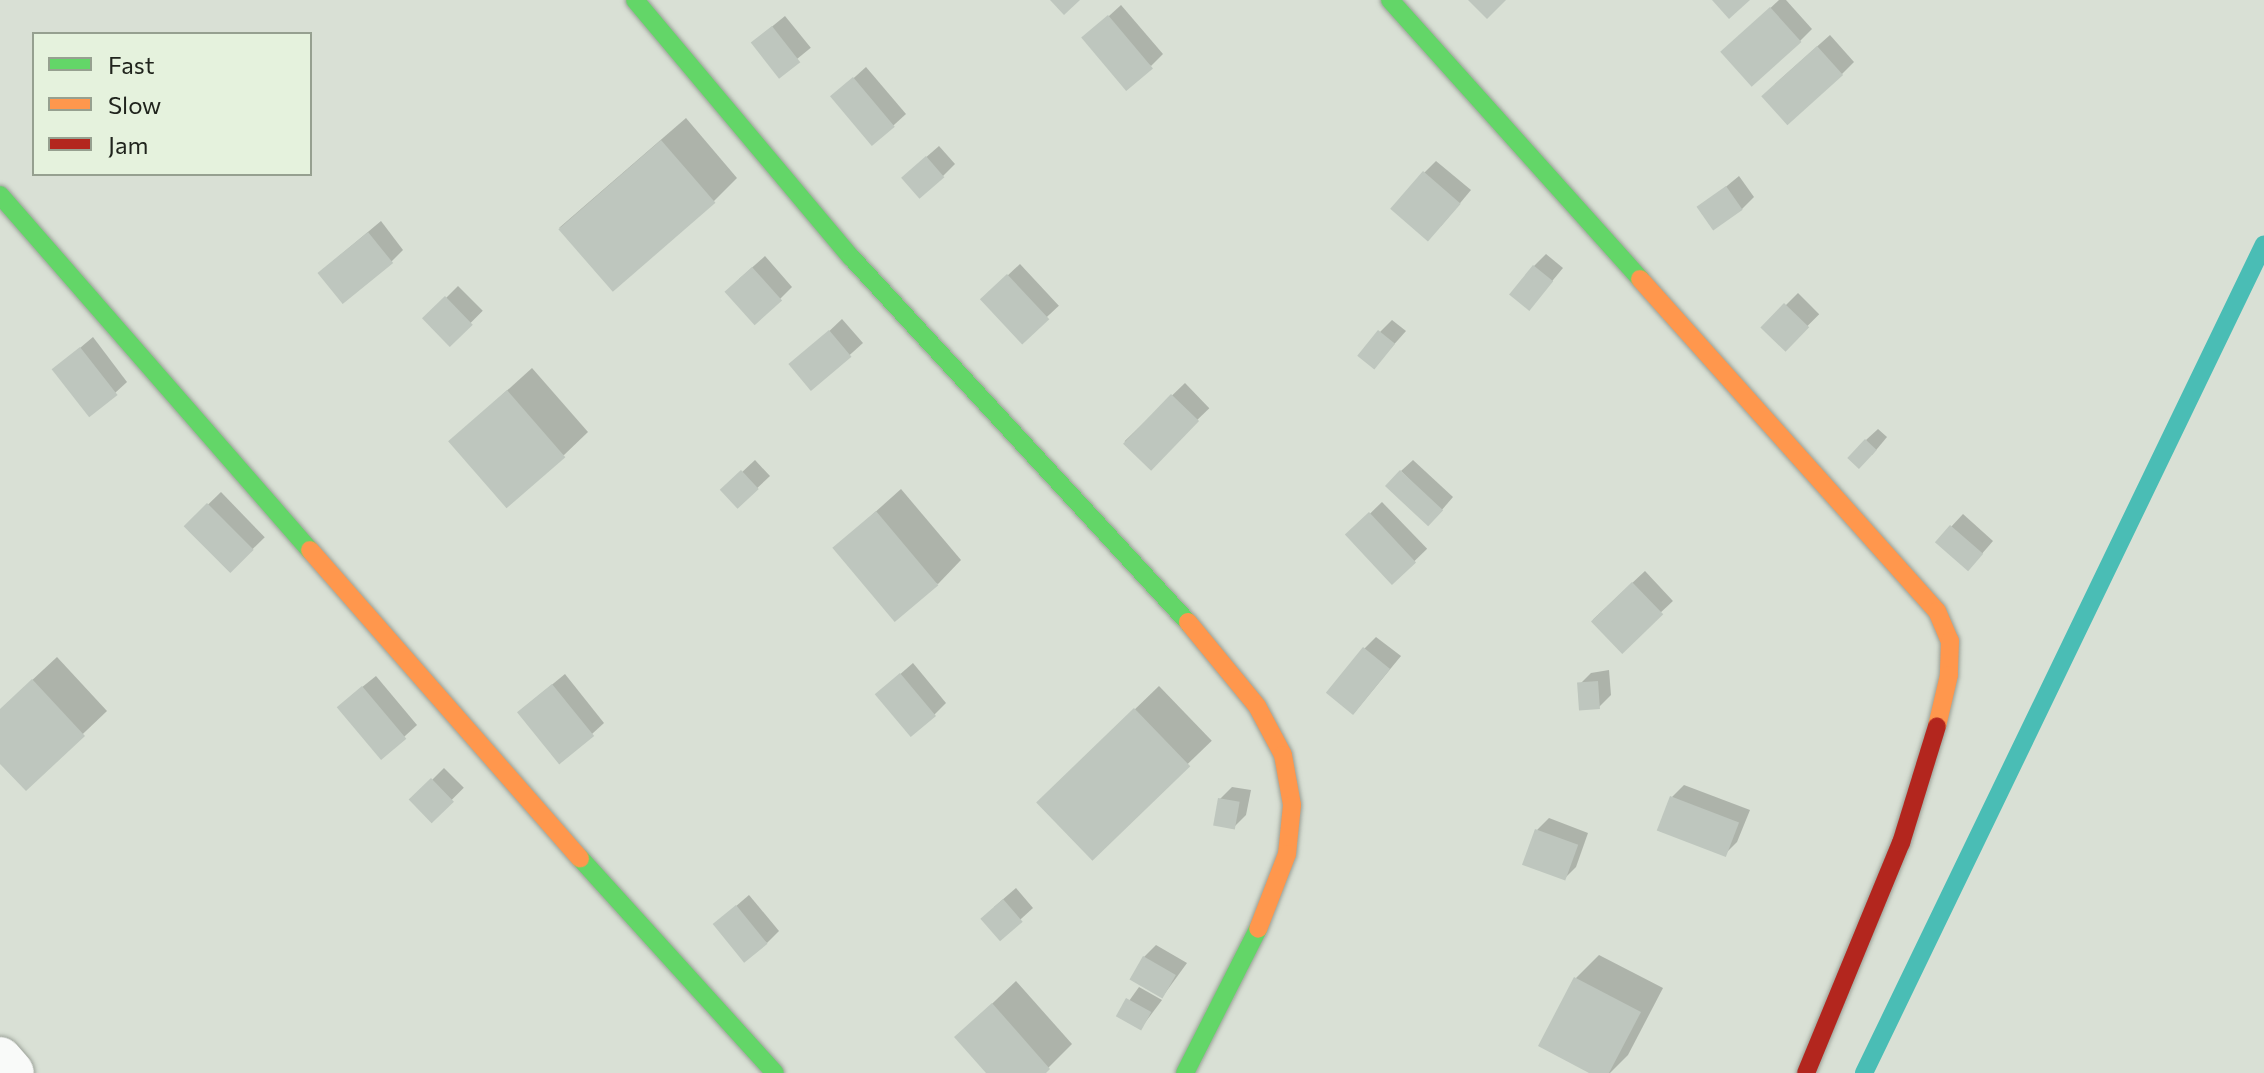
<!DOCTYPE html>
<html>
<head>
<meta charset="utf-8">
<style>
	body { margin:0 }
	#map { position:relative; width:2264px; height:1073px; overflow:hidden; background:#d9e0d5; font-family:Commissioner,sans-serif }
	div>[style] { position:absolute }
	[style*='--x'] { left:calc(var(--x)*1px); top:calc(var(--y)*1px); width:calc(var(--w)*1px); rotate:calc(var(--a)*1deg) }
	.shadow>* { inset:0; background:#0003; transform-origin:0 0 }
	.stream>* { height:18px; margin:-9px; padding:0 9px; transform-origin:9px; border-radius:9px; background:#4abdb5 }
	.building>* { inset:0; background:#bec6be; transform-origin:0 0 }
	.roads { filter:drop-shadow(0 0 2px #9aa097) drop-shadow(0 0 2px #9aa097) }
	.street>* { height:44px; margin:-22px; padding:0 22px; transform-origin:22px; border-radius:22px; background:#f9faf9 }
	.fast>* { height:18px; margin:-9px; padding:0 9px; transform-origin:9px; border-radius:9px; background:#63d668 }
	.slow>* { height:18px; margin:-9px; padding:0 9px; transform-origin:9px; border-radius:9px; background:#ff974d }
	.jam>* { height:18px; margin:-9px; padding:0 9px; transform-origin:9px; border-radius:9px; background:#b3261e }
	span { translate:-50% -50%; white-space:nowrap; text-align:center; line-height:1.15; -webkit-text-stroke:6px #e5f2dd; paint-order:stroke }
	.legend { position:absolute; left:32px; top:32px; width:280px; height:144px; box-sizing:border-box; background:#e5f2dd; border:2px solid #96a090; margin:0; padding:10px 14px; list-style:none; font-size:24px; color:#20241d }
	.legend li { display:flex; align-items:center; gap:16px; height:40px }
	.legend b { width:40px; border:2px solid #96a090 }
</style>
</head>
<body>
<div id="map">
	<div class="shadow">
		<div style="clip-path:polygon(1779px 0,1786px 0,1812px 29px,1800px 41px,1736px 40px)"></div>
		<div style="clip-path:polygon(1121px 5px,1163px 54px,1151px 66px,1097px 27px)"></div>
		<div style="left:785px;top:16px;width:41px;height:41px;rotate:51deg"></div>
		<div style="clip-path:polygon(1830px 35px,1854px 62px,1842px 74px,1775px 84px)"></div>
		<div style="clip-path:polygon(866px 67px,906px 114px,873px 144px,846px 85px)"></div>
		<div style="clip-path:polygon(686px 118px,737px 178px,713px 202px,559px 228px)"></div>
		<div style="clip-path:polygon(939px 146px,955px 164px,943px 176px,916px 166px)"></div>
		<div style="clip-path:polygon(1436px 161px,1471px 190px,1441px 226px,1424px 173px)"></div>
		<div style="clip-path:polygon(1739px 176px,1754px 197px,1742px 209px,1700px 208px)"></div>
		<div style="clip-path:polygon(381px 221px,403px 250px,391px 262px,320px 272px)"></div>
		<div style="clip-path:polygon(1546px 254px,1563px 268px,1529px 309px,1534px 266px)"></div>
		<div style="clip-path:polygon(765px 256px,792px 287px,780px 299px,739px 279px)"></div>
		<div style="left:1020px;top:264px;width:57px;height:52px;rotate:47deg"></div>
		<div style="left:458px;top:286px;width:35px;height:46px;rotate:45deg"></div>
		<div style="left:1798px;top:293px;width:30px;height:49px;rotate:45deg"></div>
		<div style="clip-path:polygon(842px 319px,863px 343px,813px 388px,805px 354px)"></div>
		<div style="clip-path:polygon(1392px 320px,1406px 331px,1374px 367px,1380px 332px)"></div>
		<div style="clip-path:polygon(93px 337px,127px 382px,115px 393px,55px 369px)"></div>
		<div style="clip-path:polygon(532px 368px,588px 432px,564px 455px,451px 441px)"></div>
		<div style="left:1185px;top:383px;width:35px;height:84px;rotate:46deg"></div>
		<div style="clip-path:polygon(1878px 429px,1887px 437px,1872px 455px,1866px 440px)"></div>
		<div style="left:755px;top:460px;width:22px;height:45px;rotate:47deg"></div>
		<div style="clip-path:polygon(1413px 460px,1453px 497px,1441px 511px,1401px 471px)"></div>
		<div style="clip-path:polygon(901px 489px,961px 560px,938px 584px,835px 548px)"></div>
		<div style="left:221px;top:492px;width:63px;height:49px;rotate:46deg"></div>
		<div style="left:1382px;top:502px;width:65px;height:47px;rotate:46deg"></div>
		<div style="clip-path:polygon(1963px 514px,1993px 541px,1980px 556px,1937px 542px)"></div>
		<div style="left:1645px;top:571px;width:41px;height:71px;rotate:47deg"></div>
		<div style="clip-path:polygon(1376px 637px,1401px 656px,1354px 713px,1364px 649px)"></div>
		<div style="clip-path:polygon(57px 657px,107px 711px,26px 788px,0 761px,0 710px)"></div>
		<div style="clip-path:polygon(913px 663px,946px 703px,934px 715px,890px 683px)"></div>
		<div style="clip-path:polygon(1609px 670px,1611px 695px,1599px 707px,1579px 685px,1591px 673px)"></div>
		<div style="clip-path:polygon(565px 674px,604px 723px,592px 734px,532px 701px)"></div>
		<div style="clip-path:polygon(376px 676px,417px 725px,382px 757px,351px 696px)"></div>
		<div style="left:1159px;top:686px;width:76px;height:167px;rotate:46deg"></div>
		<div style="left:444px;top:768px;width:28px;height:46px;rotate:45deg"></div>
		<div style="clip-path:polygon(1684px 785px,1750px 810px,1737px 842px,1725px 854px,1672px 797px)"></div>
		<div style="clip-path:polygon(1232px 787px,1251px 790px,1246px 815px,1234px 827px,1220px 799px)"></div>
		<div style="clip-path:polygon(1549px 818px,1588px 833px,1576px 867px,1564px 879px,1537px 830px)"></div>
		<div style="clip-path:polygon(1016px 888px,1033px 908px,999px 939px,994px 907px)"></div>
		<div style="clip-path:polygon(749px 895px,779px 931px,767px 943px,728px 913px)"></div>
		<div style="clip-path:polygon(1156px 945px,1187px 963px,1163px 996px,1144px 957px)"></div>
		<div style="clip-path:polygon(1599px 955px,1663px 988px,1628px 1055px,1610px 1073px,1593px 1073px,1576px 978px)"></div>
		<div style="clip-path:polygon(1016px 981px,1072px 1044px,1043px 1073px,989px 1073px,957px 1037px)"></div>
		<div style="clip-path:polygon(1139px 987px,1162px 1000px,1141px 1028px,1119px 1015px)"></div>
	</div>
	<div class="stream">
		<div style="--x:1864;--y:1073;--w:920;--a:-64.24"></div>
	</div>
	<div class="building">
		<div style="clip-path:polygon(1050px 0,1080px 0,1064px 15px)"></div>
		<div style="clip-path:polygon(1468px 0,1506px 0,1487px 19px)"></div>
		<div style="clip-path:polygon(1712px 0,1750px 0,1729px 19px)"></div>
		<div style="left:1770px;top:7px;width:47px;height:67px;rotate:48deg"></div>
		<div style="left:1108px;top:15px;width:70px;height:35px;rotate:50deg"></div>
		<div style="left:772px;top:26px;width:46px;height:27px;rotate:52deg"></div>
		<div style="left:1817px;top:46px;width:39px;height:75px;rotate:48deg"></div>
		<div style="left:853px;top:77px;width:65px;height:30px;rotate:50deg"></div>
		<div style="left:661px;top:140px;width:83px;height:136px;rotate:49deg"></div>
		<div style="left:926px;top:156px;width:28px;height:33px;rotate:49deg"></div>
		<div style="left:1423px;top:171px;width:50px;height:50px;rotate:41deg"></div>
		<div style="left:1726px;top:186px;width:29px;height:36px;rotate:55deg"></div>
		<div style="left:368px;top:232px;width:40px;height:65px;rotate:51deg"></div>
		<div style="left:1533px;top:265px;width:26px;height:38px;rotate:39deg"></div>
		<div style="left:752px;top:267px;width:45px;height:37px;rotate:48deg"></div>
		<div style="left:1007px;top:274px;width:62px;height:37px;rotate:47deg"></div>
		<div style="left:445px;top:296px;width:40px;height:32px;rotate:46deg"></div>
		<div style="left:1784px;top:303px;width:35px;height:34px;rotate:44deg"></div>
		<div style="left:829px;top:330px;width:35px;height:53px;rotate:50deg"></div>
		<div style="left:1378px;top:330px;width:22px;height:33px;rotate:39deg"></div>
		<div style="left:80px;top:347px;width:61px;height:36px;rotate:52deg"></div>
		<div style="left:507px;top:390px;width:89px;height:78px;rotate:49deg"></div>
		<div style="left:1171px;top:394px;width:39px;height:69px;rotate:44deg"></div>
		<div style="left:1865px;top:439px;width:16px;height:26px;rotate:43deg"></div>
		<div style="left:741px;top:470px;width:26px;height:29px;rotate:47deg"></div>
		<div style="left:1400px;top:470px;width:59px;height:22px;rotate:43deg"></div>
		<div style="left:207px;top:503px;width:66px;height:33px;rotate:45deg"></div>
		<div style="left:876px;top:511px;width:97px;height:57px;rotate:50deg"></div>
		<div style="left:1369px;top:512px;width:69px;height:33px;rotate:47deg"></div>
		<div style="left:1950px;top:525px;width:44px;height:23px;rotate:41deg"></div>
		<div style="left:1632px;top:582px;width:45px;height:57px;rotate:46deg"></div>
		<div style="left:1363px;top:647px;width:35px;height:59px;rotate:39deg"></div>
		<div style="left:900px;top:673px;width:56px;height:33px;rotate:50deg"></div>
		<div style="clip-path:polygon(32px 679px,85px 736px,26px 791px,0 764px,0 709px)"></div>
		<div style="left:1598px;top:681px;width:28px;height:21px;rotate:86deg"></div>
		<div style="left:552px;top:684px;width:67px;height:45px;rotate:51deg"></div>
		<div style="left:362px;top:686px;width:69px;height:33px;rotate:50deg"></div>
		<div style="left:1134px;top:708px;width:81px;height:136px;rotate:46deg"></div>
		<div style="left:431px;top:778px;width:33px;height:31px;rotate:46deg"></div>
		<div style="left:1670px;top:796px;width:74px;height:37px;rotate:21deg"></div>
		<div style="left:1218px;top:798px;width:22px;height:28px;rotate:10deg"></div>
		<div style="left:1535px;top:829px;width:46px;height:38px;rotate:20deg"></div>
		<div style="left:1003px;top:899px;width:30px;height:30px;rotate:49deg"></div>
		<div style="left:736px;top:905px;width:50px;height:30px;rotate:51deg"></div>
		<div style="left:1143px;top:956px;width:38px;height:27px;rotate:30deg"></div>
		<div style="clip-path:polygon(1574px 977px,1641px 1012px,1609px 1073px,1589px 1073px,1538px 1046px)"></div>
		<div style="left:1126px;top:998px;width:29px;height:21px;rotate:29deg"></div>
		<div style="clip-path:polygon(992px 1003px,1050px 1069px,1046px 1073px,986px 1073px,954px 1037px)"></div>
	</div>
	<div class="roads">
		<div class="street">
			<div style="--x:0;--y:1059;--w:18;--a:49"></div>
		</div>
		<div class="fast">
			<div style="--x:635;--y:0;--w:336;--a:50"></div>
			<div style="--x:851;--y:257;--w:497;--a:47.3"></div>
			<div style="--x:1390;--y:0;--w:375;--a:48.1"></div>
			<div style="--x:0;--y:195;--w:471;--a:48.9"></div>
			<div style="--x:580;--y:858;--w:290;--a:47.8"></div>
			<div style="--x:1185;--y:1073;--w:161;--a:-63.1"></div>
		</div>
		<div class="slow">
			<div style="--x:1640;--y:279;--w:445;--a:48.2"></div>
			<div style="--x:1937;--y:611;--w:33;--a:67"></div>
			<div style="--x:1950;--y:641;--w:34;--a:92"></div>
			<div style="--x:1949;--y:675;--w:52;--a:103.2"></div>
			<div style="--x:310;--y:550;--w:410;--a:48.8"></div>
			<div style="--x:1188;--y:622;--w:109;--a:50.6"></div>
			<div style="--x:1257;--y:706;--w:55;--a:62"></div>
			<div style="--x:1283;--y:755;--w:51;--a:79.8"></div>
			<div style="--x:1292;--y:805;--w:49;--a:95.8"></div>
			<div style="--x:1287;--y:854;--w:80;--a:111.1"></div>
		</div>
		<div class="jam">
			<div style="--x:1806;--y:1073;--w:249;--a:-67.6"></div>
			<div style="--x:1901;--y:843;--w:122;--a:-72.9"></div>
		</div>
	</div>
	<ul class="legend">
	<li><b style="height:10px;background:#63d668"></b>Fast</li>
	<li><b style="height:10px;background:#ff974d"></b>Slow</li>
	<li><b style="height:10px;background:#b3261e"></b>Jam</li>
	</ul>
</div>
</body>
</html>
